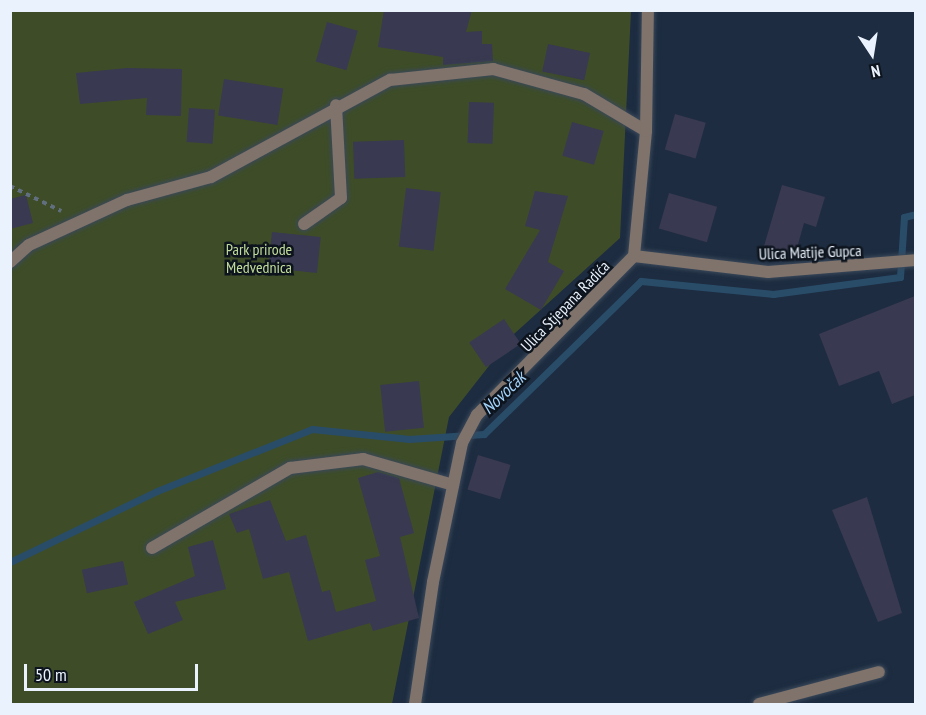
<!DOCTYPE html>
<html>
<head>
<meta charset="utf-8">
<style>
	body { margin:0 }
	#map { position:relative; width:926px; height:715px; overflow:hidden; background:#1d2c40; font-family:"PT Sans Narrow",sans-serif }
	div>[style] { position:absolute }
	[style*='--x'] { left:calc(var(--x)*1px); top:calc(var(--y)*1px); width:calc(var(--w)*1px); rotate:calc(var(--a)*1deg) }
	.green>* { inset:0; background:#3e4d28 }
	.stream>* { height:7px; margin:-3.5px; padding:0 3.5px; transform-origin:3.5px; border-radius:3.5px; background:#294d69 }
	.building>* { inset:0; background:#393951; transform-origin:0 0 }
	.path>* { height:4px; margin-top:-2px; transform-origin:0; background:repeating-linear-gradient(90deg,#616e7f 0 4.5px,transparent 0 9px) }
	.roads { filter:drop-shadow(0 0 2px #3a485a) drop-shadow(0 0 2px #3a485a) }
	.street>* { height:12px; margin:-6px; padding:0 6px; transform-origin:6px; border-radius:6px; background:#7f736b }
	span { translate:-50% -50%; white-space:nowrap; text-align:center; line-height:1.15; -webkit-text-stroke:5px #0d141d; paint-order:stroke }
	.park-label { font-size:16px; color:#c1dd9a }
	.street-label { font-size:16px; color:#eaf2fd }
	.water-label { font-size:18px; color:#a3d3fb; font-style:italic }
	.frame { position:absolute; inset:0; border:12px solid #eaf2fd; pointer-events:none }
	.north { position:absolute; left:842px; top:24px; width:60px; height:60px; -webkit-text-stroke:4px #0d141d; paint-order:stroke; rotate:168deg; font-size:16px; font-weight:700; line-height:24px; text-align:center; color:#eaf2fd }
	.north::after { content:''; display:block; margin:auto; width:21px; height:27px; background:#eaf2fd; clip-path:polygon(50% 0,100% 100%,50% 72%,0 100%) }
	.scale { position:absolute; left:24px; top:664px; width:174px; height:27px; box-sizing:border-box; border:3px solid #eaf2fd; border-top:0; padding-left:8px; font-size:18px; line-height:21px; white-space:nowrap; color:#eaf2fd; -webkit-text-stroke:4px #0d141d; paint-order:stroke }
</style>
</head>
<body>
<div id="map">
	<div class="green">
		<div style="clip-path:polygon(10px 11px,631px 11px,620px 238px,514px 334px,449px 417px,392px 704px,11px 704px)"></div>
	</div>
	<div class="stream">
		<div style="--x:10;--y:562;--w:163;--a:-25.8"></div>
		<div style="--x:157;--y:491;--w:167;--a:-21.8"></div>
		<div style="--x:312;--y:429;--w:98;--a:5.9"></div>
		<div style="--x:409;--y:439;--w:75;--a:-3.8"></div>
		<div style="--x:484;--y:434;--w:219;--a:-44.3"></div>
		<div style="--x:641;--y:281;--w:133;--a:5.6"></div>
		<div style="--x:773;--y:294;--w:128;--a:-7.6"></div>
		<div style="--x:900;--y:277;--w:60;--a:-86.2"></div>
		<div style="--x:904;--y:217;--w:12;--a:-14"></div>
	</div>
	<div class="building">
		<div style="clip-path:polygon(384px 10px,472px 10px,466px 32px,482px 31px,482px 44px,492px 44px,493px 61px,443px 65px,443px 57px,378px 47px)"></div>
		<div style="left:327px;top:22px;width:32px;height:41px;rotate:16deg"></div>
		<div style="left:548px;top:44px;width:43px;height:28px;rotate:12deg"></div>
		<div style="clip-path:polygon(127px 68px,182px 69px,181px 116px,146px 115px,147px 98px,80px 104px,76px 73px)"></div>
		<div style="left:224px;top:79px;width:60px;height:37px;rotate:9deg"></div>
		<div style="left:469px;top:102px;width:25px;height:41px;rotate:2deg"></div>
		<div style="left:189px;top:108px;width:26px;height:34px;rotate:4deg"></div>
		<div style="left:675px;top:114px;width:32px;height:37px;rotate:16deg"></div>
		<div style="left:572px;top:122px;width:33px;height:35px;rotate:16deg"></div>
		<div style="left:404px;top:140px;width:37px;height:51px;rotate:88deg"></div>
		<div style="clip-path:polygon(782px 185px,825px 197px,816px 227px,804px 223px,795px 255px,764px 246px)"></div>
		<div style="left:406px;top:188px;width:35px;height:59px;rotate:7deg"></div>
		<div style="clip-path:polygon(535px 191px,568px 196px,548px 262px,564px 271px,541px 310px,505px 289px,540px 230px,525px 226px)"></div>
		<div style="left:669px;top:193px;width:50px;height:37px;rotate:16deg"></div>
		<div style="clip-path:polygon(26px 195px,33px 223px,10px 229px,10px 199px)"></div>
		<div style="left:272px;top:232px;width:49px;height:36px;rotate:6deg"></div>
		<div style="clip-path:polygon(915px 296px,915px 395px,892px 404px,879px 371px,839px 386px,819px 334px)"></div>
		<div style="left:504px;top:319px;width:30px;height:42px;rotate:56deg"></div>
		<div style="left:419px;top:381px;width:47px;height:39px;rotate:84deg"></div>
		<div style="left:478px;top:455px;width:34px;height:36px;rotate:17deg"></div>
		<div style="clip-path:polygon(378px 472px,399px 478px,414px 533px,400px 537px,419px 618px,373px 631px,370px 623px,308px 641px,289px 572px,263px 579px,249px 529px,237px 533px,229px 514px,270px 500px,286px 541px,306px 535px,322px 592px,330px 590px,336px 612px,376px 601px,365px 560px,380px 556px,358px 478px)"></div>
		<div style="clip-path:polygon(867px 497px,902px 613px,878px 622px,832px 510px)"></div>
		<div style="clip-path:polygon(213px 540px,226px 589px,175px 602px,183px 620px,148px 634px,134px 602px,195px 576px,188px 547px)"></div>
		<div style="left:123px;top:561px;width:24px;height:42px;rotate:78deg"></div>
	</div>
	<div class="path">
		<div style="--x:10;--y:186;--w:57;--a:26.1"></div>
	</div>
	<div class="roads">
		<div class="street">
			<div style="--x:304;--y:224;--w:45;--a:-35.1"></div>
			<div style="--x:341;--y:198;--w:93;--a:-93.1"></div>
			<div style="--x:634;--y:256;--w:135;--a:6.8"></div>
			<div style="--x:768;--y:272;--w:148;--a:-4.6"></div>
			<div style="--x:10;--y:262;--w:25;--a:-42"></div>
			<div style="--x:29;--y:245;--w:108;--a:-24.7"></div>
			<div style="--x:127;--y:200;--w:87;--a:-15.3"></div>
			<div style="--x:211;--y:177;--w:204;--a:-28.5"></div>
			<div style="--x:390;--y:80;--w:104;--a:-6.1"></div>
			<div style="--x:493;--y:69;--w:94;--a:15.4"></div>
			<div style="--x:584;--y:94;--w:72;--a:30.8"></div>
			<div style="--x:152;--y:548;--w:160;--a:-30.1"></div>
			<div style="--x:290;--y:468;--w:74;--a:-7"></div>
			<div style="--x:363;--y:459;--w:94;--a:16.1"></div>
			<div style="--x:415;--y:704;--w:123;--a:-81.6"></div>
			<div style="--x:433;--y:582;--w:142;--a:-78.2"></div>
			<div style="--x:462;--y:443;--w:32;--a:-62"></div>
			<div style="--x:477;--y:415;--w:223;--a:-45.4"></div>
			<div style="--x:634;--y:256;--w:126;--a:-84.5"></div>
			<div style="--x:646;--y:131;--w:121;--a:-89.1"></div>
			<div style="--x:759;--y:704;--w:124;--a:-14.9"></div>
		</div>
	</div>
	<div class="park-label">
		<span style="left:259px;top:258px">Park prirode<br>Medvednica</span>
	</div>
	<div class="street-label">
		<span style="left:810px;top:252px;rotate:-2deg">Ulica Matije Gupca</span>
		<span style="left:565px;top:306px;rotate:-46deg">Ulica Stjepana Radića</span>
	</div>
	<div class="water-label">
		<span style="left:504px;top:393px;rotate:-44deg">Novočak</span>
	</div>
	<div class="frame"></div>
	<div class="north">N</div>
	<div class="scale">50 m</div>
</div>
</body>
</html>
